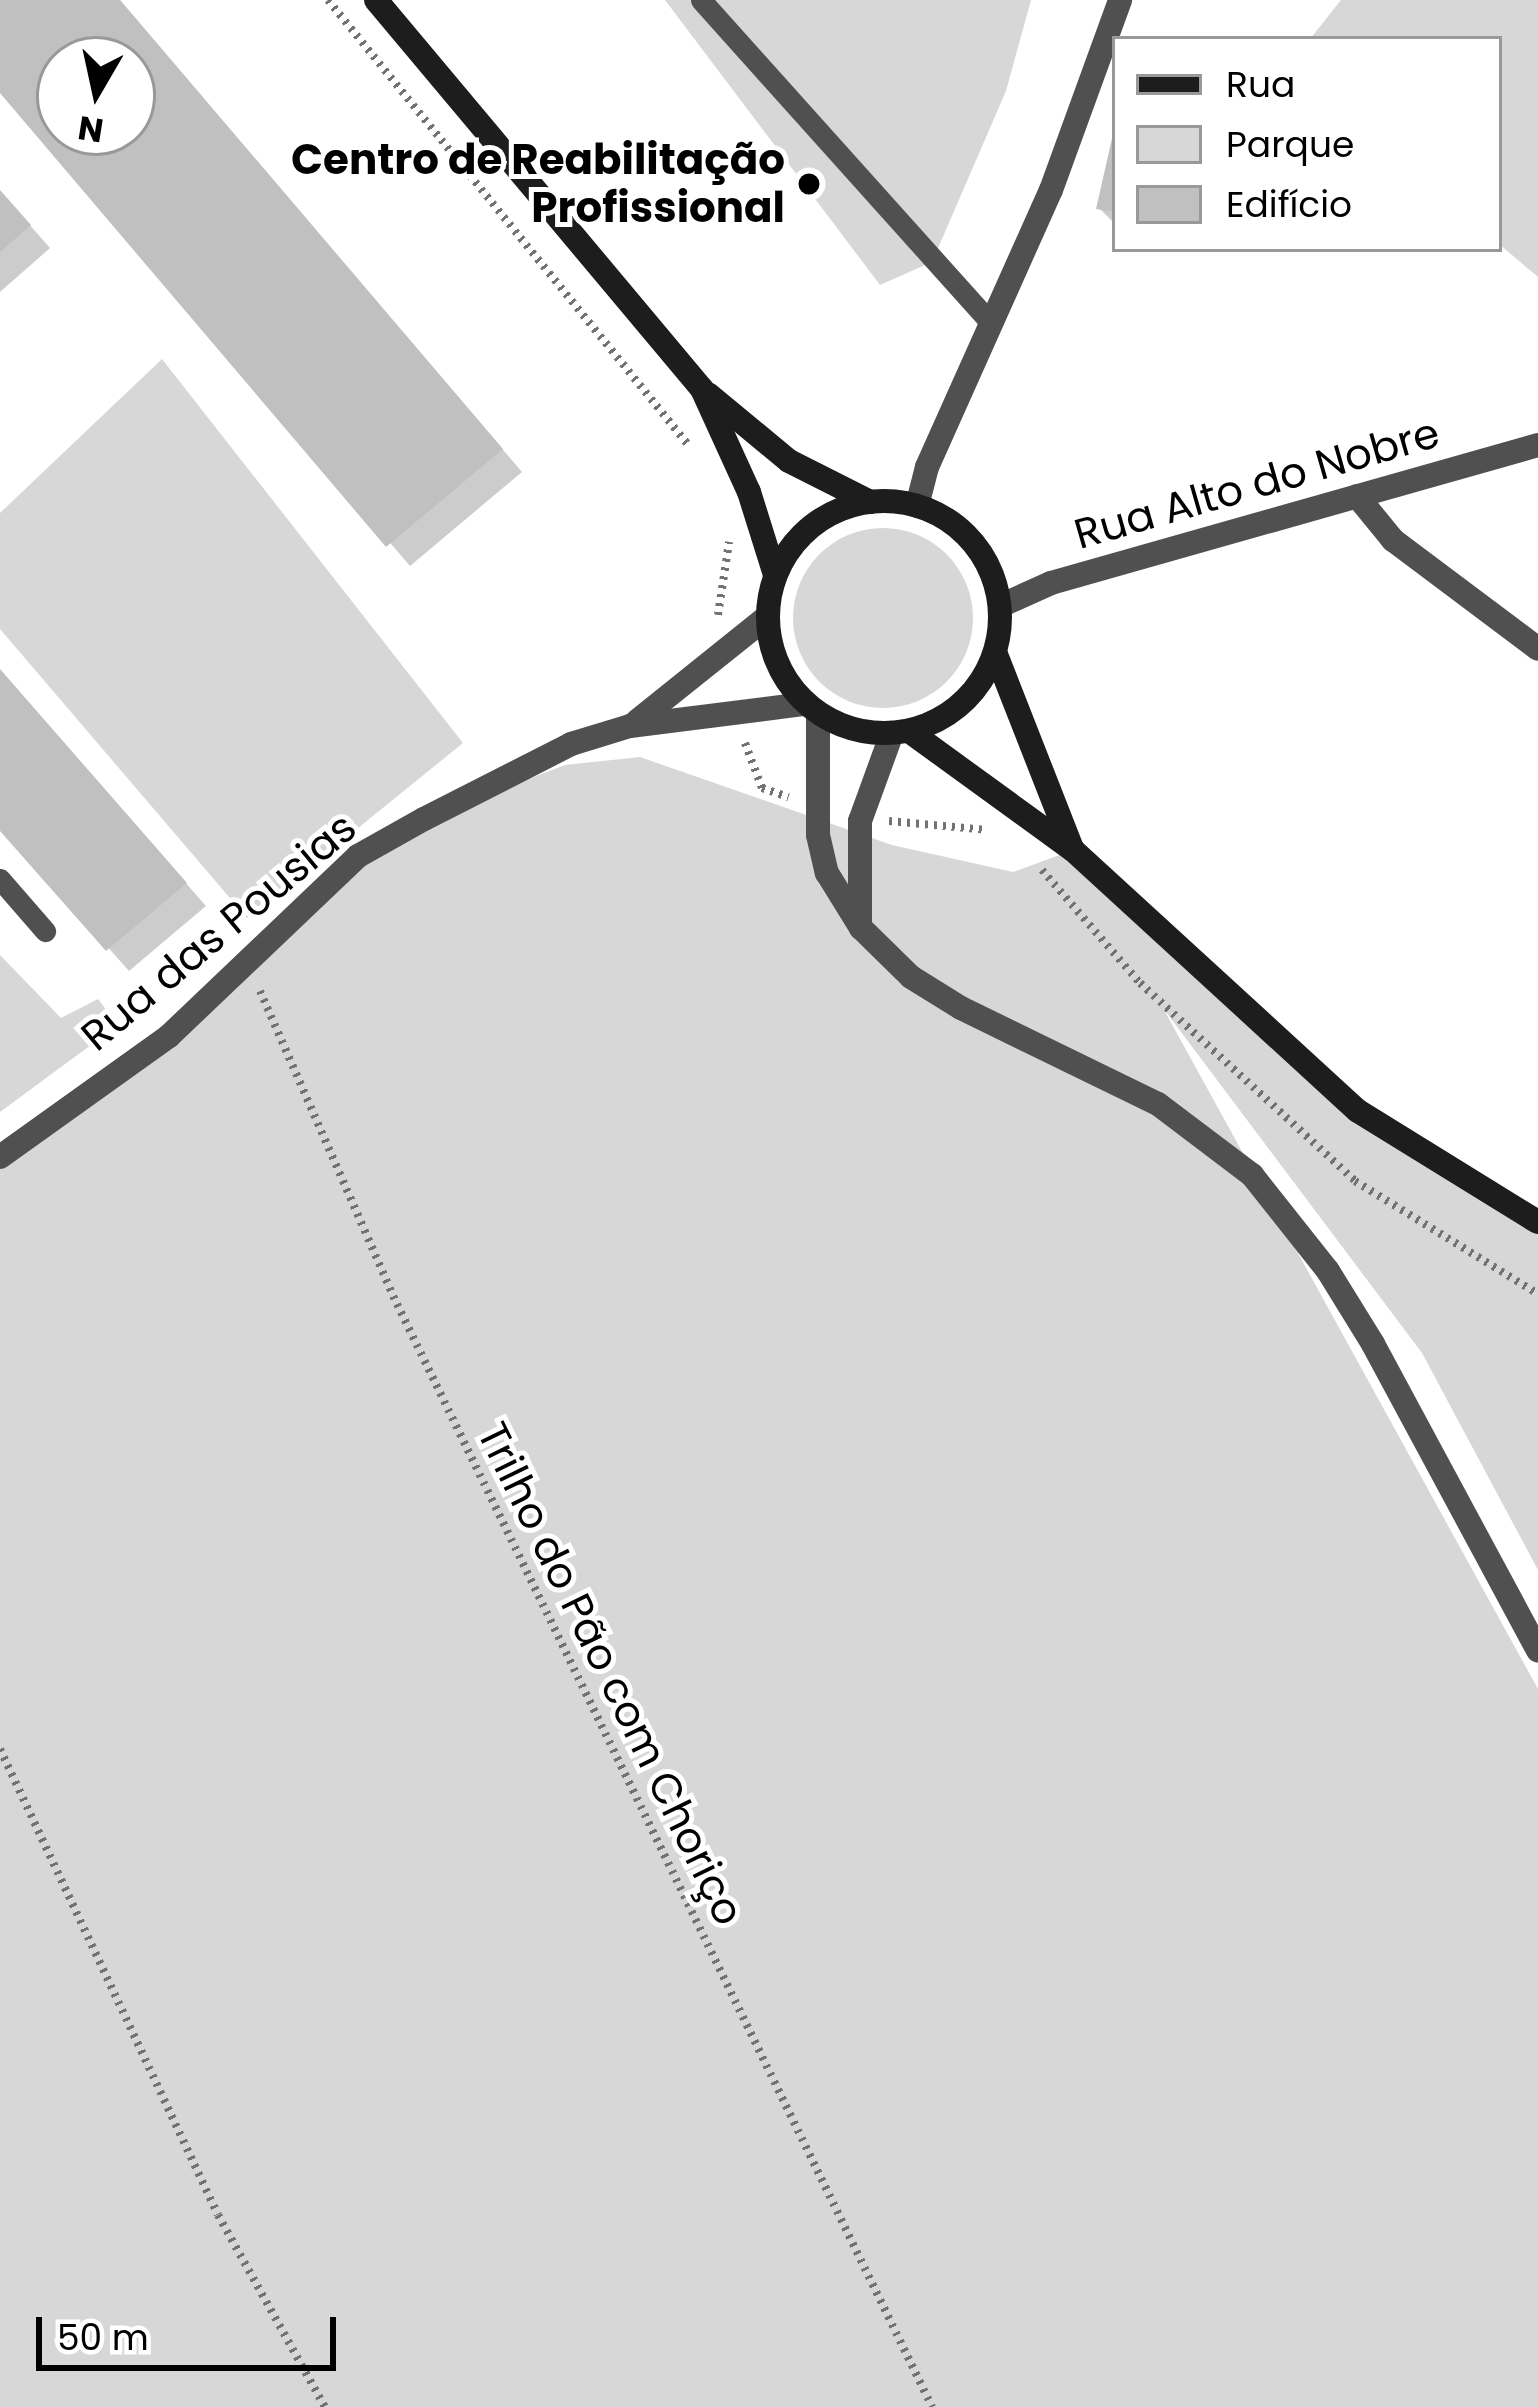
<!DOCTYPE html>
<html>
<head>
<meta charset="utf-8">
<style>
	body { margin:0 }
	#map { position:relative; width:1538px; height:2407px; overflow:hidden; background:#fff; font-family:Poppins,sans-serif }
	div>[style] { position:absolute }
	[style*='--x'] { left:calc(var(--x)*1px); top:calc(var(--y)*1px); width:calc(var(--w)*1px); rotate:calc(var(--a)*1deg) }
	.green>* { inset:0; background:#d7d7d7 }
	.round { border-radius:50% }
	.shadow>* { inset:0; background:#0003 }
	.building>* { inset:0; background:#c0c0c0 }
	.path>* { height:8px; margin-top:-4px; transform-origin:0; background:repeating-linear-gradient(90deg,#727272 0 3px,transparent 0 9px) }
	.service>* { height:21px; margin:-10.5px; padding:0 10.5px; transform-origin:10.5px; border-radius:10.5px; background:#505050 }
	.minor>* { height:24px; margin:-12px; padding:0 12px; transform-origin:12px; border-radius:12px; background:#505050 }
	.secondary>* { height:24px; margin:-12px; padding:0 12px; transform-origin:12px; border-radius:12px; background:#1d1d1d }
	.secondary>.ring { margin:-12px; padding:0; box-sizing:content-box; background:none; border:24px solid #1d1d1d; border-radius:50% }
	.dots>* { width:33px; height:33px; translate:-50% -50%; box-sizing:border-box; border:6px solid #fff; border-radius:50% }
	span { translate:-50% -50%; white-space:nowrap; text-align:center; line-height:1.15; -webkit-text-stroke:10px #fff; paint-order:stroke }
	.poi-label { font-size:42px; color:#000; font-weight:700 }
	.right { translate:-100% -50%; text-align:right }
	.street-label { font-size:42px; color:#000 }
	.legend { position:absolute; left:1112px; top:36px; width:390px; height:216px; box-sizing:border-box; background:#fff; border:3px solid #999; margin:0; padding:15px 21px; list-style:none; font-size:36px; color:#000 }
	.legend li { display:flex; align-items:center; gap:24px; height:60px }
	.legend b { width:60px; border:3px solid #999 }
	.north { position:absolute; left:36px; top:36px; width:120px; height:120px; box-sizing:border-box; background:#fff; border:3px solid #999; border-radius:50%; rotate:189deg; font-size:33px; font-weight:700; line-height:48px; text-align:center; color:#000 }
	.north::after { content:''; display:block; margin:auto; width:42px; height:54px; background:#000; clip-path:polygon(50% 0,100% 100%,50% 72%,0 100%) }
	.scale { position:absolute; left:36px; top:2317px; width:300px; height:54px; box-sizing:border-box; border:6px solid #000; border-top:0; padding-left:15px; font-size:36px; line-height:42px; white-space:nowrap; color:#000; -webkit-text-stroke:9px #fff; paint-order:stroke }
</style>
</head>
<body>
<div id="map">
	<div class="green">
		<div style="clip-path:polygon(665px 0,1031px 0,1006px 91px,932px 262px,880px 285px)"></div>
		<div style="clip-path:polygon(1341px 0,1538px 0,1538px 277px,1499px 244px,1499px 39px,1310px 39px)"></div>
		<div style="clip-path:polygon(162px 359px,463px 743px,247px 918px,0 629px,0 513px)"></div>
		<div class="round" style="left:793px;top:528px;width:180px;height:180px"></div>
		<div style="clip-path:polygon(640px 757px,892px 845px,1013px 872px,1073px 850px,1358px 1111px,1538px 1218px,1538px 1570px,1422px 1353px,1163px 1008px,1538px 1689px,1538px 2407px,0 2407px,0 1157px,166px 1038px,358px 856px,424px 819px,565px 765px)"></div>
		<div style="clip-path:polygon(0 955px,61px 1018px,98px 999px,118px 1025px,0 1112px)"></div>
	</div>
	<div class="shadow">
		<div style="clip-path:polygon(evenodd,0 0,120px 0,522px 472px,410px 566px,0 89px,0 0,60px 60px,132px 60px,132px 132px,60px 132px,60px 60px)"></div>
		<div style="clip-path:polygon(1115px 139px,1115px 224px,1099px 208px)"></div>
		<div style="clip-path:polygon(0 191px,50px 248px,0 292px)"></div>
		<div style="clip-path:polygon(0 670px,206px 906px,129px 971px,0 826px)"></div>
	</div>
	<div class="building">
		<div style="clip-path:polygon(evenodd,0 0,120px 0,503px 449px,386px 547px,0 93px,0 0,60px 60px,132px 60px,132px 132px,60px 132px,60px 60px)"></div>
		<div style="clip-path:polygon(1113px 134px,1115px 134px,1115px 212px,1096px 209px)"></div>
		<div style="clip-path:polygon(0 190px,31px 225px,0 252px)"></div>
		<div style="clip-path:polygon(0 669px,187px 883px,106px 951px,0 831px)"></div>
	</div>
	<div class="path">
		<div style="--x:328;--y:0;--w:575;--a:51"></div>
		<div style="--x:718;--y:615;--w:74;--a:-81.4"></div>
		<div style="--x:745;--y:743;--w:48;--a:69.3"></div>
		<div style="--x:762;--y:788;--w:28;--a:19"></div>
		<div style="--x:889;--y:821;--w:98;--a:5.2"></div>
		<div style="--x:1042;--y:870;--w:150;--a:49.1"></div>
		<div style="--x:1140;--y:983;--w:292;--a:42.6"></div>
		<div style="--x:1355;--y:1181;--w:215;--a:31.7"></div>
		<div style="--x:260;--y:991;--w:342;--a:66.4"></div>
		<div style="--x:397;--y:1304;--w:1226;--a:64.12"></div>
		<div style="--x:0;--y:1749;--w:514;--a:64.93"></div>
		<div style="--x:218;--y:2215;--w:220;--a:60.9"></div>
	</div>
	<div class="service">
		<div style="--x:701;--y:0;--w:433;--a:48.1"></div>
		<div style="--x:0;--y:879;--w:69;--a:49.1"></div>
	</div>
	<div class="minor">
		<div style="--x:1357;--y:496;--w:57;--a:50.7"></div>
		<div style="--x:1393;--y:540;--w:181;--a:36.9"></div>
		<div style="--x:917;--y:506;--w:40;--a:-75.6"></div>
		<div style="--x:927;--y:467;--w:303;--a:-65.9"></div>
		<div style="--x:1051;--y:190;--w:202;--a:-70"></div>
		<div style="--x:1000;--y:606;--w:56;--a:-24.3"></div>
		<div style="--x:1051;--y:583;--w:506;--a:-15.82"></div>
		<div style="--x:818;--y:714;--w:121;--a:90"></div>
		<div style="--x:818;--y:835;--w:39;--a:77"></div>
		<div style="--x:827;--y:873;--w:65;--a:58.3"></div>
		<div style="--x:861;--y:928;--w:70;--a:44.4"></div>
		<div style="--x:911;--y:977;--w:59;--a:31.8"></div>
		<div style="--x:961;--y:1008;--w:219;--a:26"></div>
		<div style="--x:1158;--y:1104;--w:118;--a:37.1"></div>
		<div style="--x:1252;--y:1175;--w:122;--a:51.6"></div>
		<div style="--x:1328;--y:1271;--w:86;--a:58.3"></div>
		<div style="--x:1373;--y:1344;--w:348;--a:61.7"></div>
		<div style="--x:637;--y:721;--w:166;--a:-38.7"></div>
		<div style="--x:860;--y:920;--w:99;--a:-90"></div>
		<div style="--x:860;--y:821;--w:94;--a:-70"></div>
		<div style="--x:0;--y:1157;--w:208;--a:-35.6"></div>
		<div style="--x:169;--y:1036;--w:261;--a:-43.6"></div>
		<div style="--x:358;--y:856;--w:76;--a:-29.3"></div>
		<div style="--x:424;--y:819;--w:165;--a:-27"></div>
		<div style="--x:571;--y:744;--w:62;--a:-17"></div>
		<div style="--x:630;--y:726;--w:176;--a:-7.2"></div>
	</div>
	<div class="secondary">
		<div style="--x:376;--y:0;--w:508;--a:50.04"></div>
		<div style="--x:702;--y:389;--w:113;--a:65.5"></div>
		<div style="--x:749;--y:492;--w:87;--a:72.6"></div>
		<div style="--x:708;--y:394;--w:105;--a:39.6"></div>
		<div style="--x:789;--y:461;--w:91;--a:26.8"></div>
		<div class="ring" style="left:768px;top:501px;width:208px;height:208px"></div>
		<div style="--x:995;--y:652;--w:211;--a:68.6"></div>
		<div style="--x:909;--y:731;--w:203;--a:36"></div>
		<div style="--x:1073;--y:850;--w:386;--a:42.5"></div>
		<div style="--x:1358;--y:1111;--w:211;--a:31.7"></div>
	</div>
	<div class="dots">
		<div style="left:809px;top:184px;background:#000"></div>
	</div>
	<div class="poi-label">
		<span class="right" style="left:785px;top:184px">Centro de Reabilitação<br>Profissional</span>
	</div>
	<div class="street-label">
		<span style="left:1257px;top:484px;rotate:-16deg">Rua Alto do Nobre</span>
		<span style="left:219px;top:932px;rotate:-40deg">Rua das Pousias</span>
		<span style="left:610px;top:1674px;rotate:64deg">Trilho do Pão com Choriço</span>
	</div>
	<ul class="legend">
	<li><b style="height:15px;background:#1d1d1d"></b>Rua</li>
	<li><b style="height:33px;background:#d7d7d7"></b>Parque</li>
	<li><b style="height:33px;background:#c0c0c0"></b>Edifício</li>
	</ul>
	<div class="north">N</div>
	<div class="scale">50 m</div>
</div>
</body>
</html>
